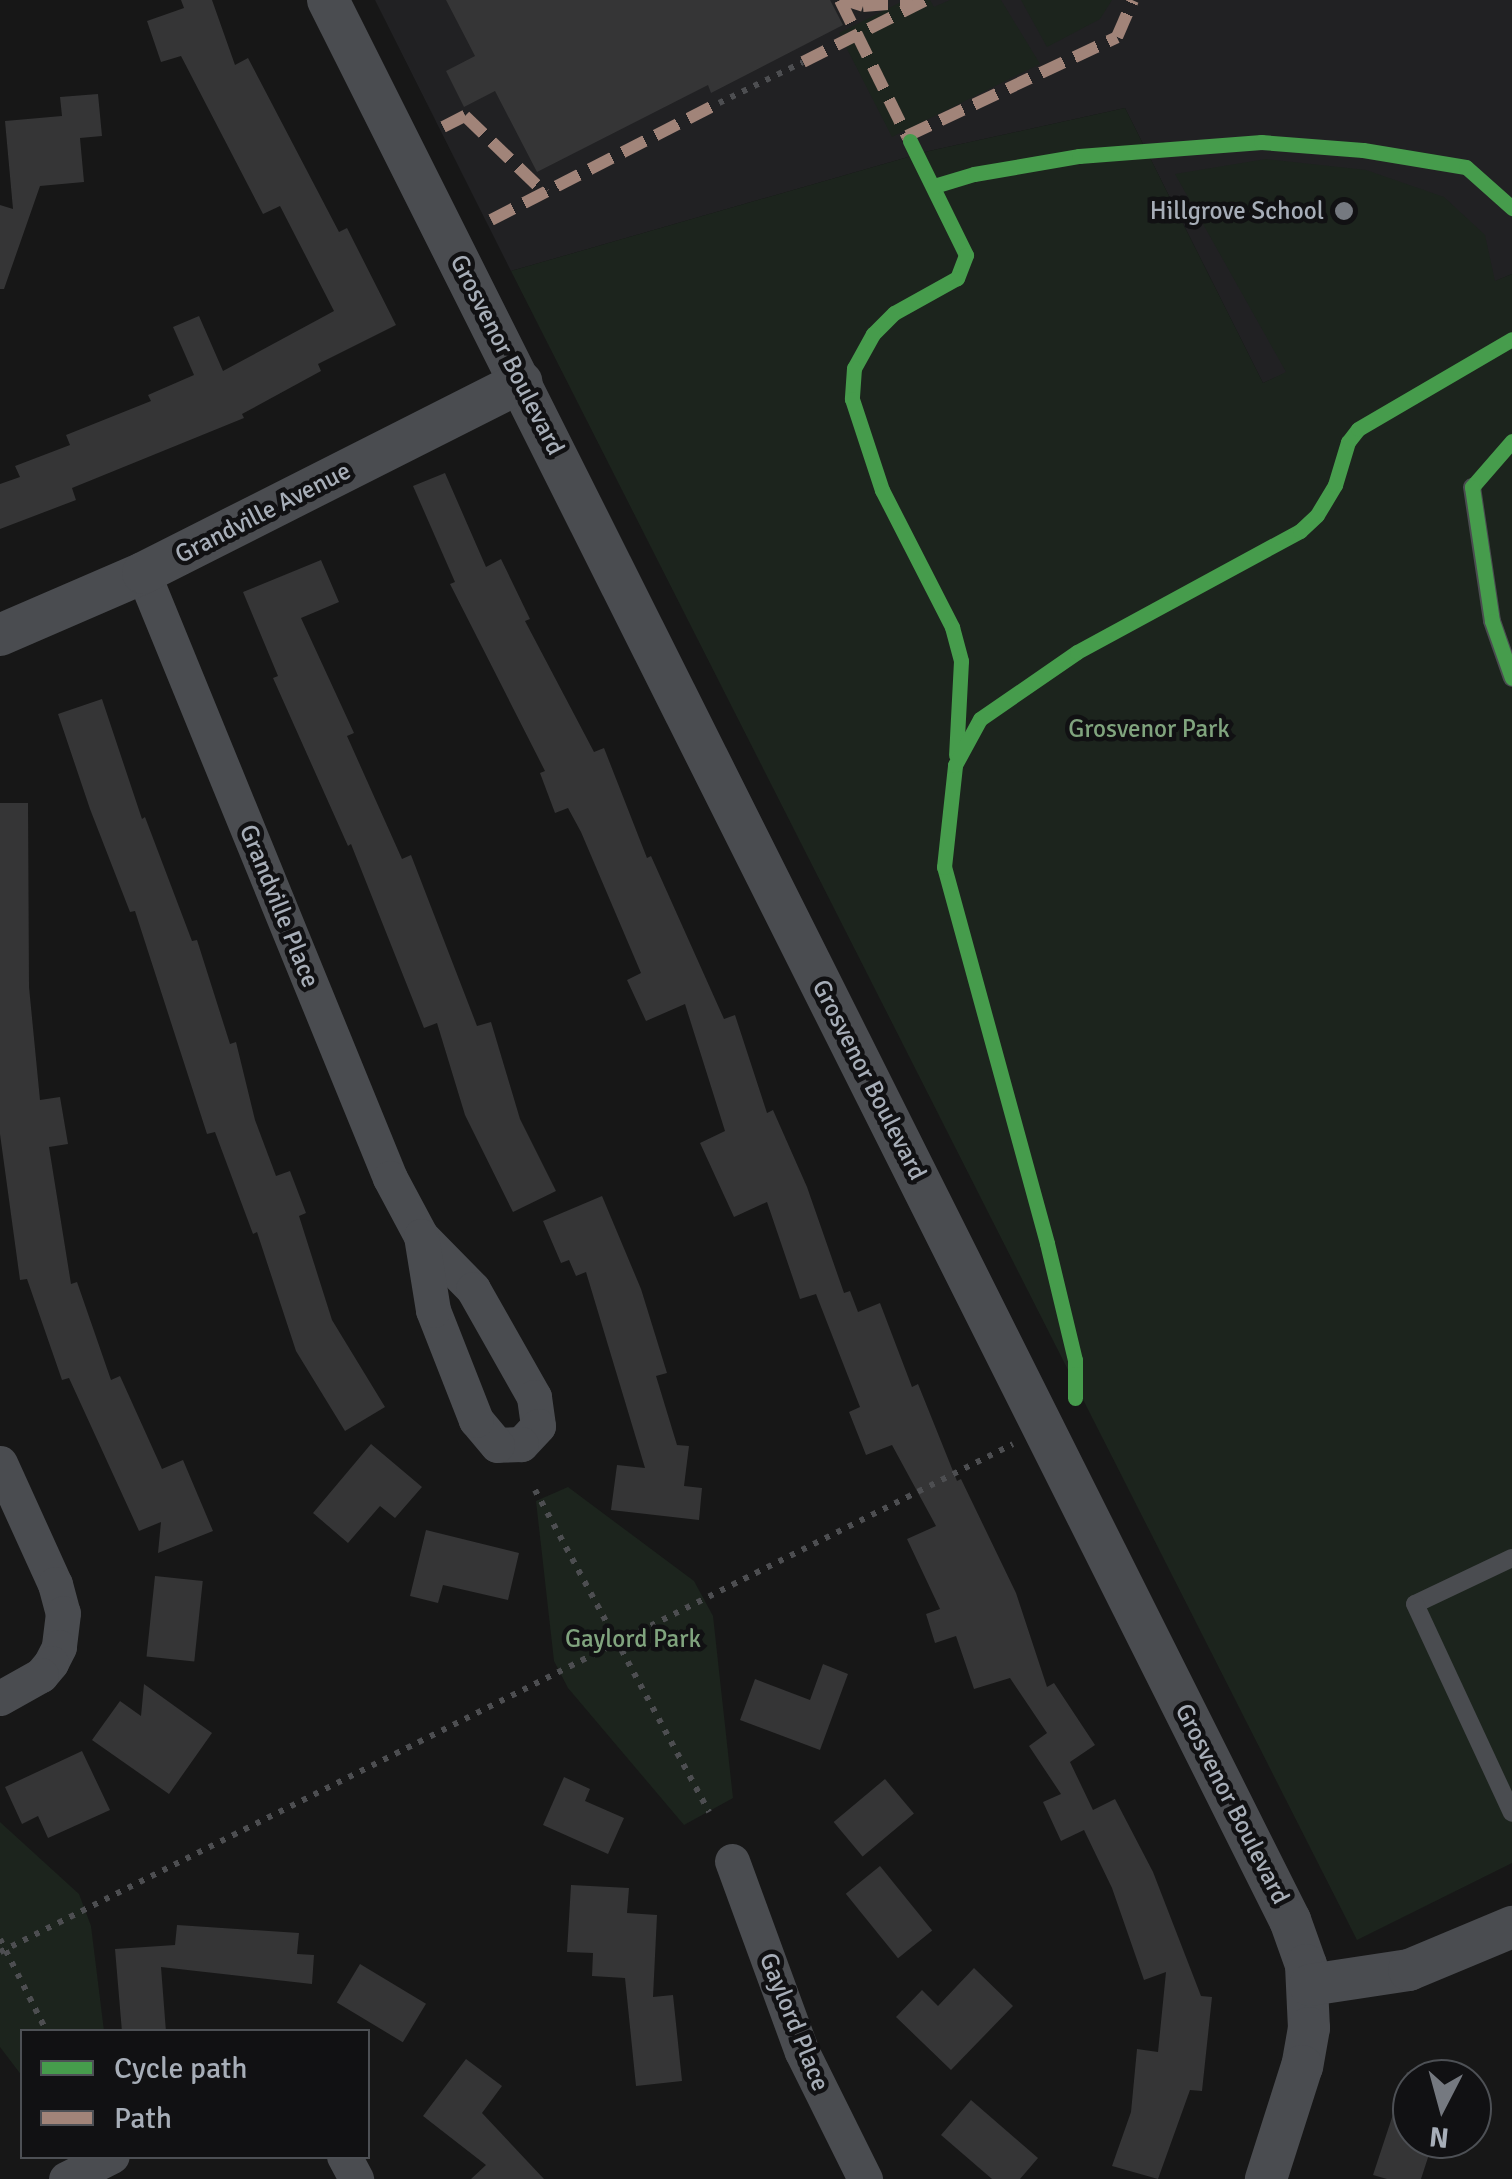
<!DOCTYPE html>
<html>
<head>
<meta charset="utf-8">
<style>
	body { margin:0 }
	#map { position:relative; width:1512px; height:2179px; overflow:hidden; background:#171717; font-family:Signika,sans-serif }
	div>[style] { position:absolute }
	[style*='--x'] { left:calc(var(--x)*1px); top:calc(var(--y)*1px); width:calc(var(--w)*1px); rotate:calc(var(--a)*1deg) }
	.built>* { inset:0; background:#212123 }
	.green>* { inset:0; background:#1c241d }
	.building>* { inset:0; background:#353536; transform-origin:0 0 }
	.path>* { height:6px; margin-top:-3px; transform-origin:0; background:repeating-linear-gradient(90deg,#4d4e51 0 5px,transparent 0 13px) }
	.service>* { height:18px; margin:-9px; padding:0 9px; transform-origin:9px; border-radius:9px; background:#4a4c50 }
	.minor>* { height:35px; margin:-17.5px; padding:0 17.5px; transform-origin:17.5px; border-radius:17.5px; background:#4a4c50 }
	.tertiary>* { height:42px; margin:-21px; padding:0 21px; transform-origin:21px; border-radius:21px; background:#4a4c50 }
	.quiet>* { height:12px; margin-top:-6px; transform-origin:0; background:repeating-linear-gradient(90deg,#a18479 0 25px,transparent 0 37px) }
	.cycleway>* { height:15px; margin:-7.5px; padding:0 7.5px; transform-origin:7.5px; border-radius:7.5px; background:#469c4c }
	.dots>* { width:28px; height:28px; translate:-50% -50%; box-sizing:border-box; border:5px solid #111113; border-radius:50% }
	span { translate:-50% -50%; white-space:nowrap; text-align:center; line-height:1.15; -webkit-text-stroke:9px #111113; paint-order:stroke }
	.poi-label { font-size:25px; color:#a7aeb8 }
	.right { translate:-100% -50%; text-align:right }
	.street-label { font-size:25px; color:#a7aeb8 }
	.park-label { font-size:25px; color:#80a47e }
	.legend { position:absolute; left:20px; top:2029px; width:350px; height:130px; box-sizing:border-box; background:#111113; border:2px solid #4d5055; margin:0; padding:12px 18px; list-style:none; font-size:30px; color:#a7aeb8 }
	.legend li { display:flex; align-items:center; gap:20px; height:50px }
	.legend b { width:50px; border:2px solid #4d5055 }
	.north { position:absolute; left:1392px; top:2059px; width:100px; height:100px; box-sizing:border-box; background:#111113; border:2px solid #4d5055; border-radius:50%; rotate:186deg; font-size:28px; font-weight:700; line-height:40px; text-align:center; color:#a7aeb8 }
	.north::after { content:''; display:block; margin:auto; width:35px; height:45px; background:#757980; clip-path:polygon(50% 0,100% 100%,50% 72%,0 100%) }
</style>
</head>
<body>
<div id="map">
	<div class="built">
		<div style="clip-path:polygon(375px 0,1512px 0,1512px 274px,1263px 383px,1125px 108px,929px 151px,511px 271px)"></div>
	</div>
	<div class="green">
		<div style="clip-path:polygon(905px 0,930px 0,934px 7px,950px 0,1001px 0,1040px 64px,892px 137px,839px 33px)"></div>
		<div style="clip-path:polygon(1021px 0,1112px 0,1100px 19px,1047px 47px)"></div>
		<div style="clip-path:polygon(1125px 108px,1263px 383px,1286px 372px,1175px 174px,1266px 159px,1366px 170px,1444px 197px,1485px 235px,1495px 281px,1512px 274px,1512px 1863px,1357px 1940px,511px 271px,929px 151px)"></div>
		<div style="clip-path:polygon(568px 1487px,694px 1581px,713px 1616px,733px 1798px,684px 1825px,568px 1688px,554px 1661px,536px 1501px)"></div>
		<div style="clip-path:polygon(0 1822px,79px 1894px,91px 1926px,104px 2031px,22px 2032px,22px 2076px,0 2047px)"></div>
	</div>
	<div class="building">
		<div style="clip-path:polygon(181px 0,212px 0,235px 65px,248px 58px,339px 232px,347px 228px,396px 325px,318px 364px,321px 371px,242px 414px,244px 418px,72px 488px,76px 500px,0 529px,0 484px,20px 477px,15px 466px,70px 445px,66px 435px,151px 401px,148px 395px,194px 375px,173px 327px,199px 316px,223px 371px,334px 311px,280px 206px,263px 214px,181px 56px,161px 62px,147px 21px,184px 8px)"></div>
		<div style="clip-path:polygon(446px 0,830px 0,843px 25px,711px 93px,708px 85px,537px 172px,495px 91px,464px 107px,446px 71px,475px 56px)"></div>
		<div style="clip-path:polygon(98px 94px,102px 136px,80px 138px,84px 182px,40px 186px,4px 289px,0 289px,0 205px,13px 209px,5px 121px,62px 116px,60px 97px)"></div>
		<div style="clip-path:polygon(445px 473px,486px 567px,501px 559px,530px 619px,525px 621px,594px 752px,604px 748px,647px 858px,651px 856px,724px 1019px,735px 1015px,767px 1113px,773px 1110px,807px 1187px,844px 1293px,850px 1291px,858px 1312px,880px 1303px,912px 1387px,918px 1384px,957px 1481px,961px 1479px,1016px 1593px,1047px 1687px,1054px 1683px,1095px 1745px,1070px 1762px,1093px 1810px,1115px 1799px,1153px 1872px,1201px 1996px,1212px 1997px,1202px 2091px,1190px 2090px,1158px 2179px,1112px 2166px,1131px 2112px,1137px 2049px,1158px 2052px,1166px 1972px,1144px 1980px,1112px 1888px,1084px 1830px,1061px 1841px,1043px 1802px,1061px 1794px,1029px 1746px,1047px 1733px,1010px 1678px,974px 1689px,956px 1636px,935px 1643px,926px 1614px,940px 1609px,907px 1539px,936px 1526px,892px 1445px,866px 1455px,849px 1412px,860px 1407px,816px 1294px,800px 1299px,767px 1202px,734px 1217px,700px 1143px,725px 1131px,685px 1004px,646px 1021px,627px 980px,641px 973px,581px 832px,568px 808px,555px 813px,540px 773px,545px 771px,450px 584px,455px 582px,413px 486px)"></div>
		<div style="clip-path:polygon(321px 560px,339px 602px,301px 618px,354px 733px,347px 736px,402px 859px,411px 855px,477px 1026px,491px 1022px,520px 1119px,556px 1191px,513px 1212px,465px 1115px,437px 1023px,424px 1028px,351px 844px,348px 846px,273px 678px,278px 676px,243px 592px)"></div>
		<div style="clip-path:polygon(102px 699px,142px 819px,145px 817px,192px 941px,197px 940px,230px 1044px,236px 1042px,255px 1120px,276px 1176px,290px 1171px,306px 1213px,299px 1216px,332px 1320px,385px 1407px,345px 1431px,296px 1351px,257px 1232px,253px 1234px,215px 1132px,207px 1134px,135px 911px,130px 912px,90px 809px,58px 714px)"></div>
		<div style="clip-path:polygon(0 803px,28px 803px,29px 987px,40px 1100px,60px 1097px,68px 1144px,49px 1147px,71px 1284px,77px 1282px,111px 1380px,120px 1376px,162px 1469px,183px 1460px,213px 1531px,158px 1553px,161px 1522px,139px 1531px,69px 1378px,62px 1380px,27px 1279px,20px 1280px,0 1134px)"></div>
		<div style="clip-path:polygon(602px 1196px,641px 1289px,667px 1373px,656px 1376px,677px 1445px,689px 1446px,684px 1486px,702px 1488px,699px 1520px,611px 1510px,617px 1465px,645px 1468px,586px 1272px,576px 1276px,569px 1260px,561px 1263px,543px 1221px)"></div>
		<div style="clip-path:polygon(371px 1444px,422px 1487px,395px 1518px,380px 1506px,348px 1543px,313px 1513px)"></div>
		<div style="clip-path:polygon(426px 1530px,519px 1553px,508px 1600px,443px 1585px,438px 1603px,410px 1596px)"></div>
		<div style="left:155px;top:1576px;width:48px;height:81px;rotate:6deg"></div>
		<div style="clip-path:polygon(823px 1664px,848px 1674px,820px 1750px,740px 1720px,755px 1679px,810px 1700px)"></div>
		<div style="clip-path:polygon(144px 1684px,212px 1733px,169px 1794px,92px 1740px,120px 1701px,141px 1716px)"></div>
		<div style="clip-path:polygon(82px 1751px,110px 1810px,48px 1838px,38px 1816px,22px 1824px,5px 1787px)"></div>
		<div style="clip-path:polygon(564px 1777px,590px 1789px,585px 1801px,624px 1818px,608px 1854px,543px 1825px)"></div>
		<div style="left:885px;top:1779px;width:45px;height:67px;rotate:50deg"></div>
		<div style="left:880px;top:1866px;width:83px;height:44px;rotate:51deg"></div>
		<div style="clip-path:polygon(571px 1885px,629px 1888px,627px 1913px,657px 1915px,653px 1997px,673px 1995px,682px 2081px,636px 2086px,625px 1978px,592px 1976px,593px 1953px,567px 1952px)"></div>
		<div style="clip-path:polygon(177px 1925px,299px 1933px,297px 1954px,314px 1955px,312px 1984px,161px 1967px,166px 2032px,122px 2032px,115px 1949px,175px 1945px)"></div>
		<div style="left:360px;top:1964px;width:77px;height:45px;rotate:31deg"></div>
		<div style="clip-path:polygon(974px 1968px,1013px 2006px,951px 2070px,896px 2017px,922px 1990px,938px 2006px)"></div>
		<div style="clip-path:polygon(466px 2059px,502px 2086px,482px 2113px,544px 2179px,471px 2179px,486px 2165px,423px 2116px)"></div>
		<div style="clip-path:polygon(1407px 2072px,1412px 2073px,1412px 2139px,1434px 2139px,1421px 2179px,1387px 2179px,1373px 2175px)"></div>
		<div style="clip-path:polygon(971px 2100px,1038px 2158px,1020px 2179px,992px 2179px,941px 2135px)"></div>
	</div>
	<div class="path">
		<div style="--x:719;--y:103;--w:93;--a:-26"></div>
		<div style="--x:535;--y:1490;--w:366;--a:61.6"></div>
		<div style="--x:0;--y:1939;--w:104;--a:63.2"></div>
		<div style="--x:0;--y:1952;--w:1133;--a:-26.63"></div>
	</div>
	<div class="service">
		<div style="--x:1472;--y:487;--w:135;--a:81.5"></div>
		<div style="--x:1492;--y:621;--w:60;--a:70.7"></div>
		<div style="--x:1512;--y:1558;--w:107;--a:154.6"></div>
		<div style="--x:1415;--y:1604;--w:230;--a:65.1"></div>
	</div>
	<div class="minor">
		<div style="--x:143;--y:573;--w:653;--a:67.79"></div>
		<div style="--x:390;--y:1178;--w:66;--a:61.9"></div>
		<div style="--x:421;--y:1236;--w:74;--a:45.5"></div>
		<div style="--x:473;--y:1289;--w:124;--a:60.5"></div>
		<div style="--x:534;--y:1397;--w:29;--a:82"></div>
		<div style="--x:538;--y:1426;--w:25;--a:133"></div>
		<div style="--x:521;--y:1444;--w:24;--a:178"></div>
		<div style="--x:497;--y:1445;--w:33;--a:-130"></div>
		<div style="--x:476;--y:1420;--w:118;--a:-111.4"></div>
		<div style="--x:433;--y:1310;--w:75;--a:-99.2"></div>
		<div style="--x:0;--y:1463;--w:133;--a:65.6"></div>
		<div style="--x:55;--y:1584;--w:30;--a:75"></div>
		<div style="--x:63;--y:1613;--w:34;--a:97"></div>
		<div style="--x:59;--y:1647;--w:18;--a:117"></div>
		<div style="--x:51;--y:1663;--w:16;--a:130"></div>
		<div style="--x:41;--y:1675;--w:47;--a:150.7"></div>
		<div style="--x:732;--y:1861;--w:203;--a:69.9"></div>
		<div style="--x:802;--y:2052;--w:142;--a:63.6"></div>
		<div style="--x:344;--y:2156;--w:26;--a:62"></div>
		<div style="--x:66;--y:2179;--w:51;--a:-26.6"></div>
	</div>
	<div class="tertiary">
		<div style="--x:328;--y:0;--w:2148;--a:63.39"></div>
		<div style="--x:1290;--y:1920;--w:48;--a:70.4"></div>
		<div style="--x:1306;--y:1965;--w:63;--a:87.3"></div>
		<div style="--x:1309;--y:2028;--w:39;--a:100"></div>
		<div style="--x:1302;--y:2066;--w:119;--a:107.7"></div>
		<div style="--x:0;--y:635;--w:156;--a:-23.4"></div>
		<div style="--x:143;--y:573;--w:424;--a:-26.8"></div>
		<div style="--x:1310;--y:1985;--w:100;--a:-8.6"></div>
		<div style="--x:1409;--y:1970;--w:112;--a:-22.7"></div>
	</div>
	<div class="quiet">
		<div style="--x:840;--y:0;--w:152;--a:63.8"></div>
		<div style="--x:845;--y:0;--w:19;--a:18"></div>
		<div style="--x:863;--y:6;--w:50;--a:-4.6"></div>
		<div style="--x:803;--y:62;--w:138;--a:-26.8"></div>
		<div style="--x:443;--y:127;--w:25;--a:-27"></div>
		<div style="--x:465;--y:116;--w:111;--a:43.9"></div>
		<div style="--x:910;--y:141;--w:6;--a:-121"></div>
		<div style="--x:907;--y:136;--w:232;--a:-25.2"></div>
		<div style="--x:1117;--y:37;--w:40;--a:-66.6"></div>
		<div style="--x:491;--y:220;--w:256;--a:-27.2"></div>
	</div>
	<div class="cycleway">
		<div style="--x:910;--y:141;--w:127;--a:63.8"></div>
		<div style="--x:966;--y:255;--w:25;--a:111"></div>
		<div style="--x:957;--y:278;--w:72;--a:150.9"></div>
		<div style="--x:894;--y:313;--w:30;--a:135"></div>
		<div style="--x:873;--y:334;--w:39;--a:119"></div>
		<div style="--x:854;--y:368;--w:31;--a:94"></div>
		<div style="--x:852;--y:399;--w:96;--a:71.8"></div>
		<div style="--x:882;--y:490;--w:154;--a:62.9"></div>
		<div style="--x:952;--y:627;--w:35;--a:75"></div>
		<div style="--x:961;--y:661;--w:94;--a:93"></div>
		<div style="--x:934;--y:186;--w:42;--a:-16.7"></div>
		<div style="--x:974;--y:174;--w:107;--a:-9.7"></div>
		<div style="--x:1079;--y:156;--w:183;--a:-4.4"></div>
		<div style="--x:1261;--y:142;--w:102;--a:4.5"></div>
		<div style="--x:1363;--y:150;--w:104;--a:9.4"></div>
		<div style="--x:1466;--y:167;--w:62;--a:41.7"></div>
		<div style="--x:1512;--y:441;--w:61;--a:131"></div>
		<div style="--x:1472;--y:487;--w:135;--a:81.5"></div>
		<div style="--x:1492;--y:621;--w:60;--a:70.7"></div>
		<div style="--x:1075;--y:1398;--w:38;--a:-90"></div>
		<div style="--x:1075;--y:1360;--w:120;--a:-103.5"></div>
		<div style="--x:1047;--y:1243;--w:390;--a:-105.3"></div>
		<div style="--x:944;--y:867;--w:103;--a:-83.8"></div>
		<div style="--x:955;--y:765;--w:52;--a:-61.5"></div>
		<div style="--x:980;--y:719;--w:118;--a:-34.6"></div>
		<div style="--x:1077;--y:652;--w:254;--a:-28.5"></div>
		<div style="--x:1300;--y:531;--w:23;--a:-43"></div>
		<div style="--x:1317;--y:515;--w:35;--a:-59"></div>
		<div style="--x:1335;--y:485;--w:45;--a:-73.2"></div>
		<div style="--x:1348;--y:442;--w:16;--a:-52"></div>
		<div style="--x:1358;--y:429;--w:178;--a:-30.3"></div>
	</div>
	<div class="dots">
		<div style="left:1344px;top:211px;background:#757980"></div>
	</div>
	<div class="poi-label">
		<span class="right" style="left:1324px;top:211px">Hillgrove School</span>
	</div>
	<div class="street-label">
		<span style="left:507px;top:355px;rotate:63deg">Grosvenor Boulevard</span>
		<span style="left:263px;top:513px;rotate:-27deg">Grandville Avenue</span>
		<span style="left:279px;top:906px;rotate:68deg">Grandville Place</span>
		<span style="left:869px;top:1080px;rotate:63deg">Grosvenor Boulevard</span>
		<span style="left:1232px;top:1804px;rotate:63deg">Grosvenor Boulevard</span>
		<span style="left:794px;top:2022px;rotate:68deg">Gaylord Place</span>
	</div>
	<div class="park-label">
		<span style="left:1149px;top:729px">Grosvenor Park</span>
		<span style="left:633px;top:1639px">Gaylord Park</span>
	</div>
	<ul class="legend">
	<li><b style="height:12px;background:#469c4c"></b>Cycle path</li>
	<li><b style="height:12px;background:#a18479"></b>Path</li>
	</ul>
	<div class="north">N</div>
</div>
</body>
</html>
